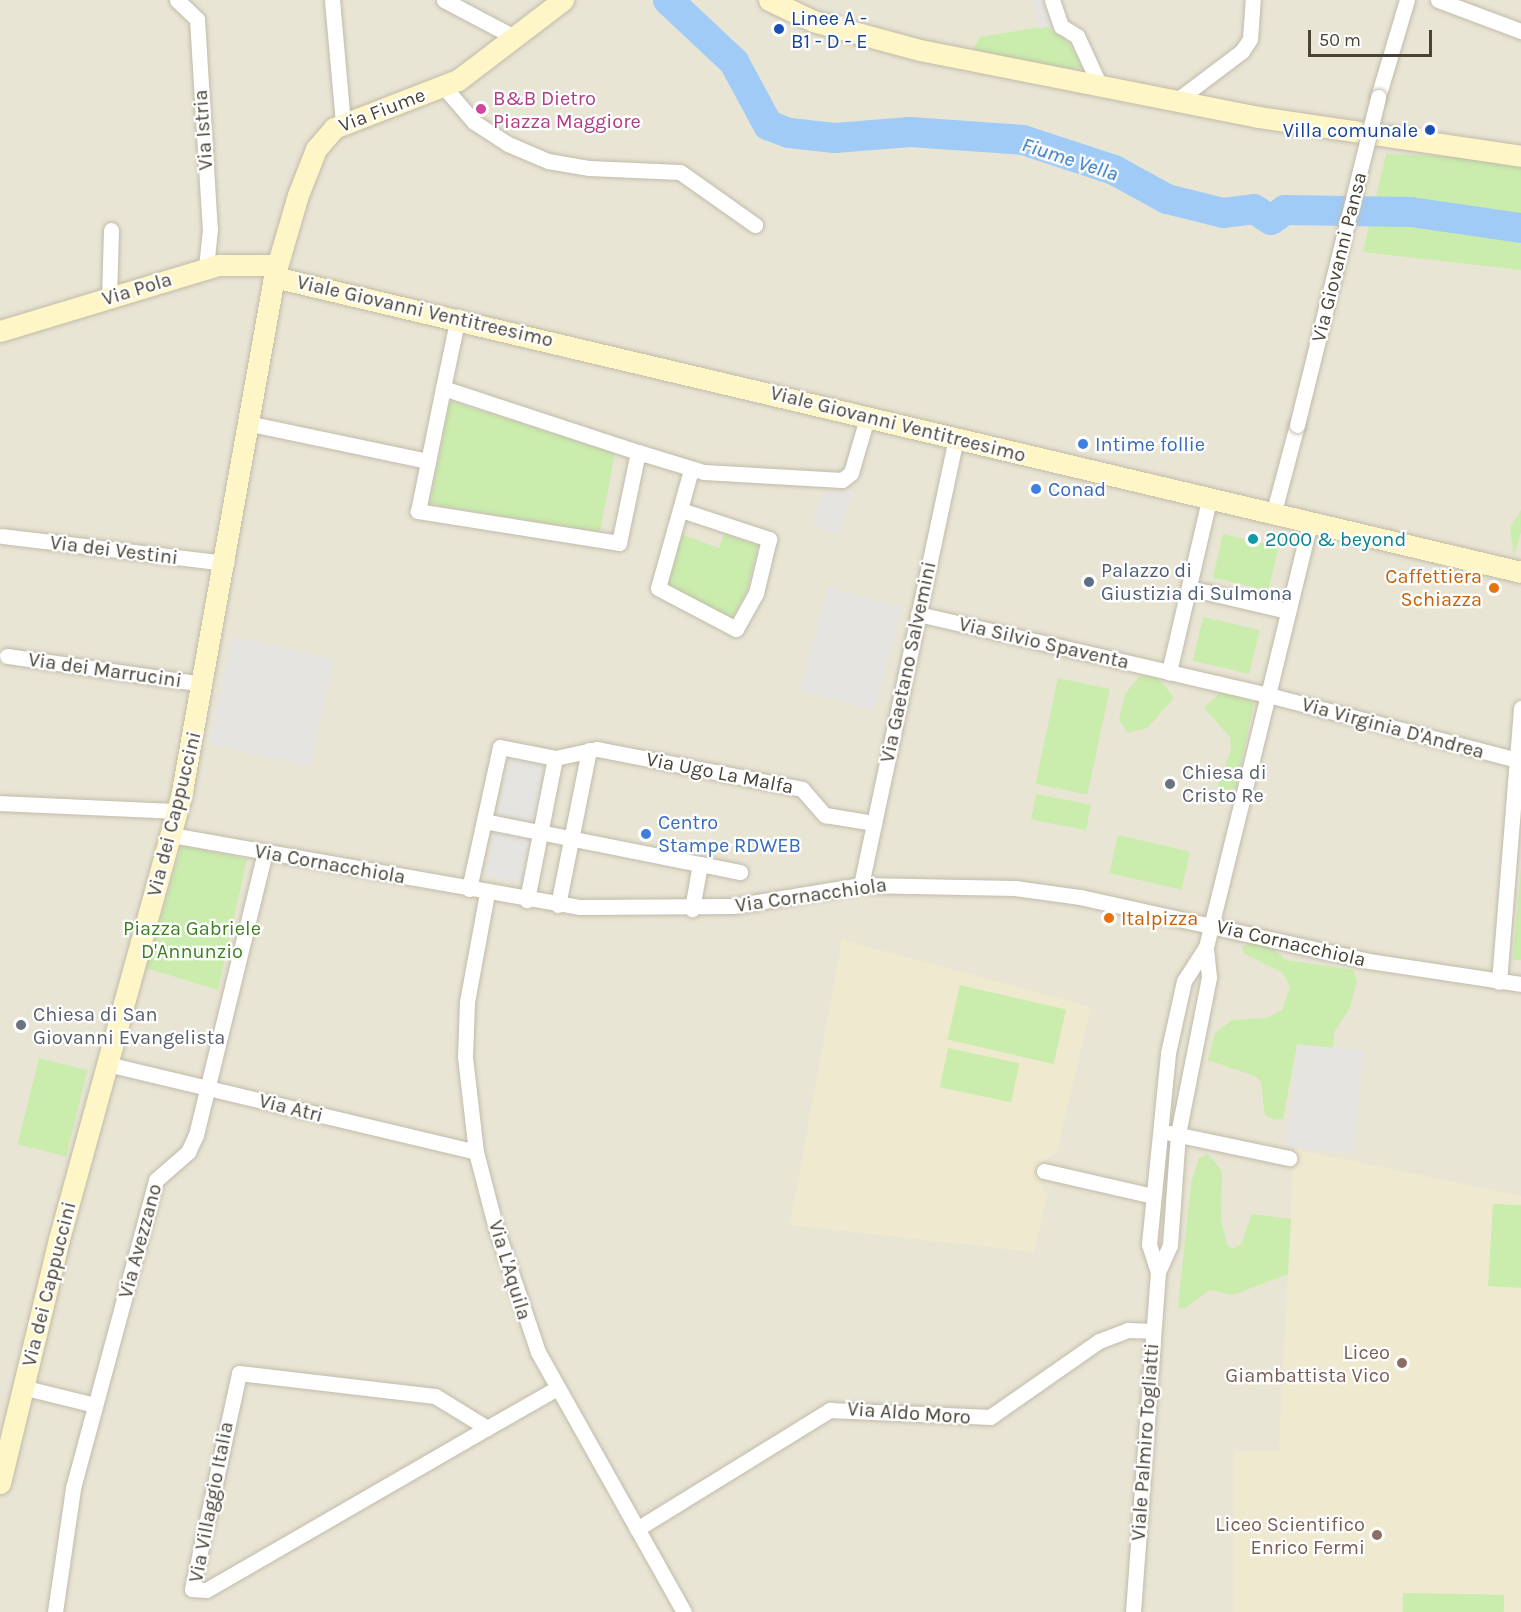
<!DOCTYPE html>
<html>
<head>
<meta charset="utf-8">
<style>
	body { margin:0 }
	#map { position:relative; width:1521px; height:1612px; overflow:hidden; background:#f5f2e8; font-family:Karla,sans-serif }
	div>[style] { position:absolute }
	[style*='--x'] { left:calc(var(--x)*1px); top:calc(var(--y)*1px); width:calc(var(--w)*1px); rotate:calc(var(--a)*1deg) }
	.residential>* { inset:0; background:#e9e5d5; transform-origin:0 0 }
	.education>* { inset:0; background:#efe9d0 }
	.green>* { inset:0; background:#caecad; transform-origin:0 0 }
	.parking>* { inset:0; background:#e6e4e0; transform-origin:0 0 }
	.river>* { height:30px; margin:-15px; padding:0 15px; transform-origin:15px; border-radius:15px; background:#a0cbf6 }
	.roads { filter:drop-shadow(0 0 2px #c1bba9) drop-shadow(0 0 2px #c1bba9) }
	.street>* { height:15px; margin:-7.5px; padding:0 7.5px; transform-origin:7.5px; border-radius:7.5px; background:#fff }
	.secondary>* { height:21px; margin:-10.5px; padding:0 10.5px; transform-origin:10.5px; border-radius:10.5px; background:#fff6c7 }
	.bridges { filter:drop-shadow(0 0 2px #c1bba9) drop-shadow(0 0 2px #c1bba9) }
	.street-bridge>* { height:15px; margin:-7.5px; padding:0 7.5px; transform-origin:7.5px; border-radius:7.5px; background:#fff }
	.dots>* { width:16px; height:16px; translate:-50% -50%; box-sizing:border-box; border:3px solid #fff; border-radius:50% }
	span { translate:-50% -50%; white-space:nowrap; text-align:center; line-height:1.15; -webkit-text-stroke:4.5px #fff; paint-order:stroke }
	.transit-label { font-size:20px; color:#164399 }
	.left { translate:0 -50%; text-align:left }
	.right { translate:-100% -50%; text-align:right }
	.hotel-label { font-size:20px; color:#b23c85 }
	.street-label { font-size:20px; color:#494336 }
	.shop-label { font-size:20px; color:#366cbe }
	.culture-label { font-size:20px; color:#0d838f }
	.service-label { font-size:20px; color:#4e5e75 }
	.food-label { font-size:20px; color:#c56008 }
	.worship-label { font-size:20px; color:#5b616d }
	.park-label { font-size:20px; color:#3e7f24 }
	.education-label { font-size:20px; color:#785e54 }
	.water-label { font-size:21px; color:#2670bd; font-style:italic }
	.scale { position:absolute; left:1308px; top:30px; width:124px; height:27px; box-sizing:border-box; border:3px solid #494336; border-top:0; padding-left:8px; font-size:18px; line-height:21px; white-space:nowrap; color:#494336; -webkit-text-stroke:4px #fff; paint-order:stroke }
</style>
</head>
<body>
<div id="map">
	<div class="residential">
		<div style="left:0;top:0;width:1521px;height:1612px"></div>
	</div>
	<div class="education">
		<div style="clip-path:polygon(842px 940px,1091px 1007px,1057px 1151px,1044px 1161px,1039px 1183px,1047px 1196px,1034px 1252px,790px 1225px)"></div>
		<div style="clip-path:polygon(1294px 1149px,1521px 1196px,1521px 1612px,1233px 1612px,1234px 1451px,1279px 1451px)"></div>
	</div>
	<div class="green">
		<div style="clip-path:polygon(1047px 26px,1069px 43px,1082px 67px,1061px 70px,973px 49px,980px 37px)"></div>
		<div style="clip-path:polygon(1386px 154px,1521px 159px,1521px 270px,1363px 252px)"></div>
		<div style="clip-path:polygon(450px 401px,615px 453px,600px 532px,430px 504px)"></div>
		<div style="clip-path:polygon(1521px 510px,1521px 532px,1514px 556px,1510px 528px)"></div>
		<div style="clip-path:polygon(680px 534px,719px 548px,724px 534px,758px 545px,747px 590px,732px 619px,665px 584px)"></div>
		<div style="left:1223px;top:534px;width:57px;height:45px;rotate:13deg"></div>
		<div style="left:1203px;top:617px;width:58px;height:45px;rotate:13deg"></div>
		<div style="clip-path:polygon(1140px 676px,1158px 677px,1174px 698px,1147px 728px,1128px 733px,1119px 720px,1125px 694px)"></div>
		<div style="left:1058px;top:678px;width:53px;height:108px;rotate:12deg"></div>
		<div style="clip-path:polygon(1223px 690px,1254px 702px,1236px 787px,1227px 793px,1217px 787px,1231px 750px,1230px 737px,1204px 708px)"></div>
		<div style="left:1036px;top:794px;width:56px;height:26px;rotate:11deg"></div>
		<div style="left:1118px;top:835px;width:74px;height:39px;rotate:13deg"></div>
		<div style="clip-path:polygon(182px 846px,247px 859px,218px 990px,146px 968px)"></div>
		<div style="clip-path:polygon(1521px 867px,1521px 960px,1513px 960px)"></div>
		<div style="clip-path:polygon(1253px 942px,1267px 944px,1286px 960px,1353px 970px,1357px 981px,1350px 1008px,1334px 1032px,1333px 1048px,1297px 1045px,1283px 1119px,1276px 1120px,1265px 1116px,1261px 1082px,1255px 1076px,1208px 1060px,1215px 1033px,1232px 1020px,1267px 1018px,1282px 1010px,1290px 987px,1283px 973px,1243px 953px,1242px 947px)"></div>
		<div style="left:960px;top:985px;width:109px;height:56px;rotate:13deg"></div>
		<div style="left:948px;top:1048px;width:73px;height:40px;rotate:12deg"></div>
		<div style="left:39px;top:1058px;width:50px;height:89px;rotate:14deg"></div>
		<div style="clip-path:polygon(1208px 1154px,1222px 1171px,1221px 1220px,1227px 1245px,1233px 1249px,1241px 1244px,1252px 1214px,1291px 1219px,1288px 1274px,1233px 1295px,1210px 1290px,1184px 1309px,1178px 1307px,1191px 1183px,1199px 1158px)"></div>
		<div style="clip-path:polygon(1493px 1204px,1521px 1205px,1521px 1288px,1488px 1286px)"></div>
		<div style="left:1403px;top:1593px;width:101px;height:19px;rotate:1deg"></div>
	</div>
	<div class="parking">
		<div style="clip-path:polygon(1033px 0,1060px 0,1066px 20px,1039px 29px)"></div>
		<div style="clip-path:polygon(853px 491px,838px 536px,812px 524px,823px 492px)"></div>
		<div style="left:828px;top:587px;width:77px;height:107px;rotate:15deg"></div>
		<div style="left:232px;top:637px;width:104px;height:110px;rotate:12deg"></div>
		<div style="left:508px;top:758px;width:37px;height:120px;rotate:11deg"></div>
		<div style="left:1297px;top:1044px;width:67px;height:103px;rotate:6deg"></div>
	</div>
	<div class="river">
		<div style="--x:668;--y:0;--w:91;--a:43.2"></div>
		<div style="--x:734;--y:62;--w:72;--a:61.6"></div>
		<div style="--x:768;--y:125;--w:22;--a:21"></div>
		<div style="--x:789;--y:133;--w:46;--a:6.2"></div>
		<div style="--x:835;--y:138;--w:75;--a:-4.6"></div>
		<div style="--x:910;--y:132;--w:113;--a:4"></div>
		<div style="--x:1023;--y:140;--w:96;--a:18.2"></div>
		<div style="--x:1114;--y:170;--w:60;--a:28.7"></div>
		<div style="--x:1167;--y:199;--w:58;--a:14"></div>
		<div style="--x:1223;--y:213;--w:31;--a:-7"></div>
		<div style="--x:1254;--y:209;--w:20;--a:33"></div>
		<div style="--x:1271;--y:220;--w:17;--a:-36"></div>
		<div style="--x:1285;--y:210;--w:126;--a:0.9"></div>
		<div style="--x:1411;--y:212;--w:111;--a:8.3"></div>
	</div>
	<div class="roads">
		<div class="street">
			<div style="--x:177;--y:0;--w:28;--a:44"></div>
			<div style="--x:197;--y:19;--w:210;--a:86.5"></div>
			<div style="--x:210;--y:229;--w:39;--a:96"></div>
			<div style="--x:332;--y:0;--w:123;--a:84.9"></div>
			<div style="--x:444;--y:0;--w:81;--a:27.8"></div>
			<div style="--x:1052;--y:0;--w:28;--a:71"></div>
			<div style="--x:1061;--y:26;--w:19;--a:32"></div>
			<div style="--x:1077;--y:36;--w:55;--a:65.3"></div>
			<div style="--x:1438;--y:0;--w:89;--a:20.5"></div>
			<div style="--x:444;--y:87;--w:46;--a:49.4"></div>
			<div style="--x:474;--y:122;--w:40;--a:32.9"></div>
			<div style="--x:508;--y:144;--w:43;--a:23"></div>
			<div style="--x:548;--y:161;--w:42;--a:9.7"></div>
			<div style="--x:589;--y:168;--w:91;--a:2.5"></div>
			<div style="--x:680;--y:172;--w:92;--a:35.2"></div>
			<div style="--x:1378;--y:97;--w:101;--a:-73.4"></div>
			<div style="--x:1176;--y:101;--w:83;--a:-37.1"></div>
			<div style="--x:1242;--y:51;--w:14;--a:-56"></div>
			<div style="--x:1250;--y:39;--w:39;--a:-86"></div>
			<div style="--x:109;--y:298;--w:68;--a:-88.3"></div>
			<div style="--x:443;--y:388;--w:205;--a:18.2"></div>
			<div style="--x:638;--y:452;--w:93;--a:101.8"></div>
			<div style="--x:619;--y:543;--w:204;--a:-171"></div>
			<div style="--x:418;--y:511;--w:126;--a:-78.5"></div>
			<div style="--x:443;--y:388;--w:73;--a:-78.1"></div>
			<div style="--x:251;--y:424;--w:181;--a:11.8"></div>
			<div style="--x:638;--y:452;--w:69;--a:16.9"></div>
			<div style="--x:704;--y:472;--w:138;--a:3.3"></div>
			<div style="--x:842;--y:480;--w:11;--a:-38"></div>
			<div style="--x:851;--y:473;--w:57;--a:-73.8"></div>
			<div style="--x:1209;--y:500;--w:177;--a:103.1"></div>
			<div style="--x:1169;--y:672;--w:102;--a:13.1"></div>
			<div style="--x:1268;--y:695;--w:177;--a:-76.3"></div>
			<div style="--x:681;--y:510;--w:93;--a:18.2"></div>
			<div style="--x:769;--y:539;--w:56;--a:103.5"></div>
			<div style="--x:756;--y:593;--w:41;--a:119.1"></div>
			<div style="--x:736;--y:629;--w:88;--a:-152.3"></div>
			<div style="--x:658;--y:588;--w:123;--a:-74.4"></div>
			<div style="--x:1273;--y:515;--w:93;--a:-75.1"></div>
			<div style="--x:2;--y:536;--w:226;--a:6.9"></div>
			<div style="--x:1189;--y:588;--w:102;--a:13.1"></div>
			<div style="--x:918;--y:614;--w:258;--a:13"></div>
			<div style="--x:7;--y:656;--w:199;--a:8.1"></div>
			<div style="--x:555;--y:758;--w:43;--a:-12.1"></div>
			<div style="--x:597;--y:749;--w:209;--a:11"></div>
			<div style="--x:802;--y:789;--w:35;--a:49"></div>
			<div style="--x:825;--y:815;--w:50;--a:9.3"></div>
			<div style="--x:0;--y:803;--w:177;--a:2.6"></div>
			<div style="--x:484;--y:821;--w:220;--a:11.3"></div>
			<div style="--x:700;--y:864;--w:46;--a:100.1"></div>
			<div style="--x:171;--y:835;--w:414;--a:10"></div>
			<div style="--x:579;--y:907;--w:154;--a:-0.4"></div>
			<div style="--x:733;--y:906;--w:130;--a:-9.3"></div>
			<div style="--x:861;--y:885;--w:154;--a:1.1"></div>
			<div style="--x:1015;--y:888;--w:66;--a:7.9"></div>
			<div style="--x:1080;--y:897;--w:296;--a:12.5"></div>
			<div style="--x:1369;--y:961;--w:154;--a:8.6"></div>
			<div style="--x:700;--y:864;--w:41;--a:11.3"></div>
			<div style="--x:861;--y:885;--w:456;--a:-78"></div>
			<div style="--x:469;--y:889;--w:145;--a:-77.7"></div>
			<div style="--x:500;--y:747;--w:56;--a:11.3"></div>
			<div style="--x:555;--y:758;--w:145;--a:101.2"></div>
			<div style="--x:487;--y:893;--w:111;--a:100.4"></div>
			<div style="--x:467;--y:1002;--w:55;--a:92.1"></div>
			<div style="--x:465;--y:1057;--w:96;--a:83.4"></div>
			<div style="--x:476;--y:1152;--w:75;--a:75.4"></div>
			<div style="--x:495;--y:1225;--w:134;--a:71.3"></div>
			<div style="--x:538;--y:1352;--w:298;--a:60.7"></div>
			<div style="--x:558;--y:905;--w:158;--a:-78.7"></div>
			<div style="--x:1499;--y:982;--w:275;--a:-85.4"></div>
			<div style="--x:107;--y:1064;--w:379;--a:13.4"></div>
			<div style="--x:1170;--y:1133;--w:122;--a:11.9"></div>
			<div style="--x:1044;--y:1171;--w:112;--a:12.9"></div>
			<div style="--x:1158;--y:1272;--w:29;--a:-108"></div>
			<div style="--x:1149;--y:1244;--w:192;--a:-84.3"></div>
			<div style="--x:1168;--y:1053;--w:74;--a:-77.5"></div>
			<div style="--x:1184;--y:981;--w:40;--a:-57.1"></div>
			<div style="--x:1206;--y:947;--w:260;--a:-76.2"></div>
			<div style="--x:1268;--y:695;--w:257;--a:14.6"></div>
			<div style="--x:22;--y:1387;--w:75;--a:13.9"></div>
			<div style="--x:487;--y:1428;--w:324;--a:150"></div>
			<div style="--x:206;--y:1590;--w:14;--a:-176"></div>
			<div style="--x:192;--y:1589;--w:221;--a:-77.7"></div>
			<div style="--x:239;--y:1373;--w:197;--a:6.7"></div>
			<div style="--x:435;--y:1396;--w:61;--a:31.6"></div>
			<div style="--x:487;--y:1428;--w:81;--a:-29.7"></div>
			<div style="--x:637;--y:1529;--w:227;--a:-31.7"></div>
			<div style="--x:830;--y:1410;--w:160;--a:2.5"></div>
			<div style="--x:990;--y:1417;--w:133;--a:-34.9"></div>
			<div style="--x:1099;--y:1341;--w:31;--a:-21"></div>
			<div style="--x:1128;--y:1330;--w:25;--a:2"></div>
			<div style="--x:55;--y:1612;--w:125;--a:-81.7"></div>
			<div style="--x:73;--y:1488;--w:319;--a:-74.9"></div>
			<div style="--x:156;--y:1180;--w:43;--a:-41.2"></div>
			<div style="--x:188;--y:1152;--w:19;--a:-65"></div>
			<div style="--x:196;--y:1135;--w:291;--a:-76.3"></div>
			<div style="--x:1133;--y:1612;--w:341;--a:-85.8"></div>
			<div style="--x:1158;--y:1272;--w:30;--a:-66"></div>
			<div style="--x:1170;--y:1245;--w:111;--a:-85.9"></div>
			<div style="--x:1178;--y:1134;--w:160;--a:-78.8"></div>
			<div style="--x:1209;--y:977;--w:30;--a:-96"></div>
		</div>
		<div class="secondary">
			<div style="--x:769;--y:0;--w:49;--a:25.5"></div>
			<div style="--x:813;--y:21;--w:111;--a:15.2"></div>
			<div style="--x:920;--y:50;--w:345;--a:11.2"></div>
			<div style="--x:1258;--y:117;--w:266;--a:8.4"></div>
			<div style="--x:274;--y:277;--w:1281;--a:13.31"></div>
			<div style="--x:0;--y:331;--w:229;--a:-16.8"></div>
			<div style="--x:219;--y:265;--w:58;--a:0"></div>
			<div style="--x:0;--y:1483;--w:251;--a:-76.4"></div>
			<div style="--x:59;--y:1239;--w:465;--a:-74.6"></div>
			<div style="--x:182;--y:791;--w:522;--a:-79.85"></div>
			<div style="--x:274;--y:277;--w:85;--a:-73.7"></div>
			<div style="--x:298;--y:195;--w:49;--a:-68.6"></div>
			<div style="--x:316;--y:149;--w:28;--a:-49"></div>
			<div style="--x:334;--y:128;--w:133;--a:-21.2"></div>
			<div style="--x:458;--y:80;--w:132;--a:-37.3"></div>
		</div>
	</div>
	<div class="bridges">
		<div class="street-bridge">
			<div style="--x:1297;--y:425;--w:338;--a:-76.1"></div>
		</div>
	</div>
	<div class="dots">
		<div style="left:779px;top:29px;background:#1a4fb4"></div>
		<div style="left:481px;top:109px;background:#d1479c"></div>
		<div style="left:1430px;top:130px;background:#1a4fb4"></div>
		<div style="left:1083px;top:444px;background:#3f7fe0"></div>
		<div style="left:1036px;top:489px;background:#3f7fe0"></div>
		<div style="left:1253px;top:539px;background:#0f9aa8"></div>
		<div style="left:1089px;top:582px;background:#5c6f8a"></div>
		<div style="left:1494px;top:588px;background:#e8710a"></div>
		<div style="left:1170px;top:784px;background:#6b7280"></div>
		<div style="left:646px;top:834px;background:#3f7fe0"></div>
		<div style="left:1109px;top:918px;background:#e8710a"></div>
		<div style="left:21px;top:1025px;background:#6b7280"></div>
		<div style="left:1402px;top:1363px;background:#8d6e63"></div>
		<div style="left:1377px;top:1535px;background:#8d6e63"></div>
	</div>
	<div class="transit-label">
		<span class="left" style="left:791px;top:30px">Linee A -<br>B1 - D - E</span>
		<span class="right" style="left:1418px;top:130px">Villa comunale</span>
	</div>
	<div class="hotel-label">
		<span class="left" style="left:493px;top:110px">B&amp;B Dietro<br>Piazza Maggiore</span>
	</div>
	<div class="street-label">
		<span style="left:382px;top:110px;rotate:-21deg">Via Fiume</span>
		<span style="left:203px;top:130px;rotate:-94deg">Via Istria</span>
		<span style="left:1339px;top:257px;rotate:-76deg">Via Giovanni Pansa</span>
		<span style="left:137px;top:289px;rotate:-17deg">Via Pola</span>
		<span style="left:425px;top:311px;rotate:13deg">Viale Giovanni Ventitreesimo</span>
		<span style="left:898px;top:424px;rotate:14deg">Viale Giovanni Ventitreesimo</span>
		<span style="left:114px;top:550px;rotate:7deg">Via dei Vestini</span>
		<span style="left:1044px;top:643px;rotate:13deg">Via Silvio Spaventa</span>
		<span style="left:908px;top:662px;rotate:-78deg">Via Gaetano Salvemini</span>
		<span style="left:105px;top:670px;rotate:8deg">Via dei Marrucini</span>
		<span style="left:1393px;top:728px;rotate:15deg">Via Virginia D'Andrea</span>
		<span style="left:720px;top:773px;rotate:11deg">Via Ugo La Malfa</span>
		<span style="left:174px;top:814px;rotate:-76deg">Via dei Cappuccini</span>
		<span style="left:330px;top:864px;rotate:10deg">Via Cornacchiola</span>
		<span style="left:811px;top:895px;rotate:-8deg">Via Cornacchiola</span>
		<span style="left:1291px;top:943px;rotate:13deg">Via Cornacchiola</span>
		<span style="left:291px;top:1108px;rotate:14deg">Via Atri</span>
		<span style="left:140px;top:1241px;rotate:-75deg">Via Avezzano</span>
		<span style="left:510px;top:1270px;rotate:73deg">Via L'Aquila</span>
		<span style="left:49px;top:1284px;rotate:-76deg">Via dei Cappuccini</span>
		<span style="left:909px;top:1413px;rotate:4deg">Via Aldo Moro</span>
		<span style="left:1145px;top:1442px;rotate:-86deg">Viale Palmiro Togliatti</span>
		<span style="left:211px;top:1502px;rotate:-79deg">Via Villaggio Italia</span>
	</div>
	<div class="shop-label">
		<span class="left" style="left:1095px;top:444px">Intime follie</span>
		<span class="left" style="left:1048px;top:489px">Conad</span>
		<span class="left" style="left:658px;top:834px">Centro<br>Stampe RDWEB</span>
	</div>
	<div class="culture-label">
		<span class="left" style="left:1265px;top:539px">2000 &amp; beyond</span>
	</div>
	<div class="service-label">
		<span class="left" style="left:1101px;top:582px">Palazzo di<br>Giustizia di Sulmona</span>
	</div>
	<div class="food-label">
		<span class="right" style="left:1482px;top:588px">Caffettiera<br>Schiazza</span>
		<span class="left" style="left:1121px;top:918px">Italpizza</span>
	</div>
	<div class="worship-label">
		<span class="left" style="left:1182px;top:784px">Chiesa di<br>Cristo Re</span>
		<span class="left" style="left:33px;top:1026px">Chiesa di San<br>Giovanni Evangelista</span>
	</div>
	<div class="park-label">
		<span style="left:192px;top:940px">Piazza Gabriele<br>D'Annunzio</span>
	</div>
	<div class="education-label">
		<span class="right" style="left:1390px;top:1364px">Liceo<br>Giambattista Vico</span>
		<span class="right" style="left:1365px;top:1536px">Liceo Scientifico<br>Enrico Fermi</span>
	</div>
	<div class="water-label">
		<span style="left:1070px;top:159px;rotate:18deg">Fiume Vella</span>
	</div>
	<div class="scale">50 m</div>
</div>
</body>
</html>
